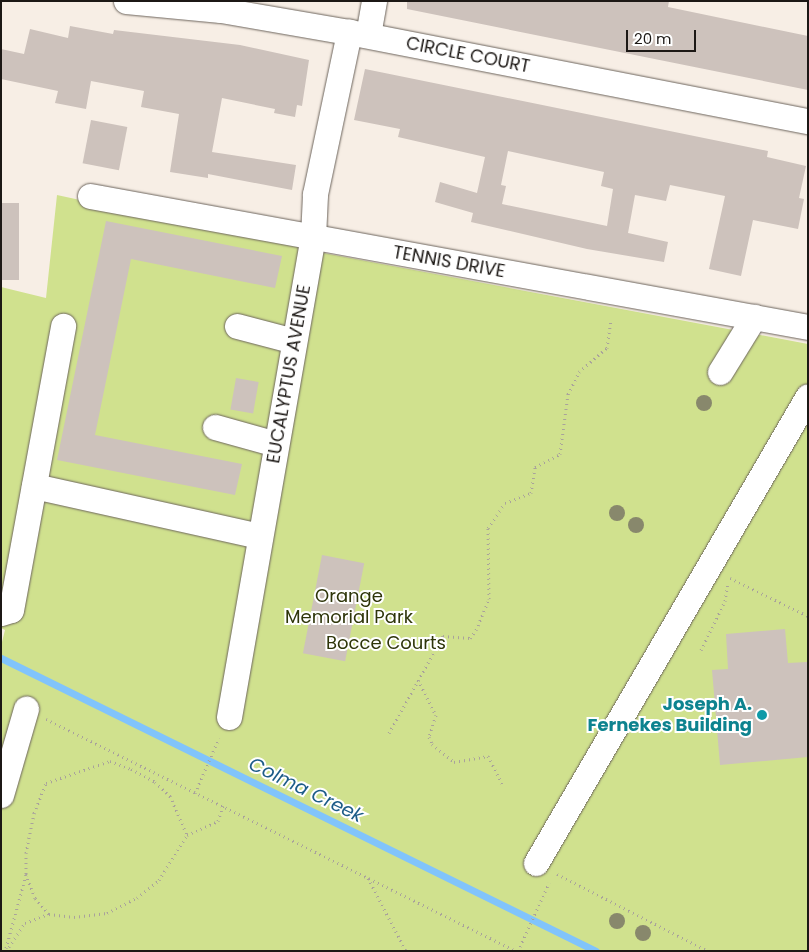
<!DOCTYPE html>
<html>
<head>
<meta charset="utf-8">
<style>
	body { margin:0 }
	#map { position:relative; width:809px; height:952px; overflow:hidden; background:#f7eee5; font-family:Poppins,sans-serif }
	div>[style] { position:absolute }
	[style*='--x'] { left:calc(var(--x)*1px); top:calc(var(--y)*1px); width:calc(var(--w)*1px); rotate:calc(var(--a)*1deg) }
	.green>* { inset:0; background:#d0e18e }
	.stream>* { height:7px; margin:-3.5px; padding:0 3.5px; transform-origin:3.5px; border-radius:3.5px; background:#81c4fb }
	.building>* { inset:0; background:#cdc2bc; transform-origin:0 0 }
	.path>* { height:3px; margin-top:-1.5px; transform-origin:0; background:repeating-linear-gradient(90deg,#a9a29b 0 1px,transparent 0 5px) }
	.roads { filter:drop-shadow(0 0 1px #6d655d) drop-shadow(0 0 1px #6d655d) }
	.minor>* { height:25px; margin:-12.5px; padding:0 12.5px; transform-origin:12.5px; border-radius:12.5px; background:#fff }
	.trees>* { width:16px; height:16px; margin:-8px; border-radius:50%; background:#88886c }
	.dots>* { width:14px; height:14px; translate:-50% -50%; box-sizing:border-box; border:2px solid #fff; border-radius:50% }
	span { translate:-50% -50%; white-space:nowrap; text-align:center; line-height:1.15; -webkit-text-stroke:4px #fff; paint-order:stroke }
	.street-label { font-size:18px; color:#1c1815 }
	.park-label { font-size:18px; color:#2e3509 }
	.culture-label { font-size:18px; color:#0d838f; font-weight:700 }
	.right { translate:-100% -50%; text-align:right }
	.water-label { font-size:19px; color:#1d5c88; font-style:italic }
	.frame { position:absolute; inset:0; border:2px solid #1c1815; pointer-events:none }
	.scale { position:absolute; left:626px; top:30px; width:70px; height:22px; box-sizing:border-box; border:2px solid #1c1815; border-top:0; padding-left:6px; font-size:15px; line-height:18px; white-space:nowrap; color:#1c1815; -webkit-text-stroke:4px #fff; paint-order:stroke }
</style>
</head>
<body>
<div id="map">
	<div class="green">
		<div style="clip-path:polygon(57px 195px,329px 254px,808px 344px,808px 951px,1px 951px,1px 646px,5px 630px,1px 628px,1px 287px,46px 298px)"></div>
	</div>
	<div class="stream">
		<div style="--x:1;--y:658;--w:663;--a:26.22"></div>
	</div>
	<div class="building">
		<div style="clip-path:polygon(407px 1px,669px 1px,668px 7px,808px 36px,808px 90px,407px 9px)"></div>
		<div style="clip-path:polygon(70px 26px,113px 34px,114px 30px,240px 45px,309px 60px,302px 106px,297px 105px,295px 117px,274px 113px,275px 109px,222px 98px,212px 152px,296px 165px,292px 190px,208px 174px,208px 178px,170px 172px,179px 114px,141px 107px,144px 91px,91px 81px,86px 109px,55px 103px,58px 91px,1px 79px,1px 49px,24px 54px,30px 29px,68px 38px)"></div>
		<div style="clip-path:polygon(evenodd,365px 69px,768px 151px,767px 157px,806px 166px,799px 198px,804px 199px,798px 229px,753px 220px,741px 276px,709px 269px,725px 196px,670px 185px,666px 201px,635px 195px,628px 233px,668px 242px,664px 262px,587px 249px,471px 222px,473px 213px,435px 202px,440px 182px,477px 193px,485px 157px,398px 137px,400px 129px,354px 120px,365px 69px,508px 151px,604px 172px,601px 186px,613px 189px,607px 226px,502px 204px,506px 186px,501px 185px,508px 151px)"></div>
		<div style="left:91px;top:120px;width:37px;height:44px;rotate:11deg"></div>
		<div style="left:1px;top:203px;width:18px;height:77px"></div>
		<div style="clip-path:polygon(106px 221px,282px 256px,275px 288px,131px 259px,95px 435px,242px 464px,235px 495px,57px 460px)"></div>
		<div style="left:236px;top:378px;width:23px;height:32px;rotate:10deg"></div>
		<div style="left:322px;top:555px;width:43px;height:100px;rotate:11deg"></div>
		<div style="clip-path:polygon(785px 629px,788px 663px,807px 662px,808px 757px,720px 765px,712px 670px,728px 669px,726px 634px)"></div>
	</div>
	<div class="path">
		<div style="--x:730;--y:578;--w:87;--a:26"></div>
		<div style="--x:701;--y:650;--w:55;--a:-63.9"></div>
		<div style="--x:725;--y:601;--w:18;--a:-81"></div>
		<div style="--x:418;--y:680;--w:39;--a:63"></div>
		<div style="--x:436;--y:715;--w:23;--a:108"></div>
		<div style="--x:429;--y:737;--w:8;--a:67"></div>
		<div style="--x:432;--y:744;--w:28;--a:39"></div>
		<div style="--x:454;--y:762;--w:35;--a:-10"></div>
		<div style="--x:488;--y:756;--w:31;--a:63"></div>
		<div style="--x:46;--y:719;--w:524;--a:26.27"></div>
		<div style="--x:389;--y:733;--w:111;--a:-60.9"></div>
		<div style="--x:443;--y:636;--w:27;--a:4"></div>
		<div style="--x:470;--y:638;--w:10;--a:-53"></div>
		<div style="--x:476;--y:630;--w:34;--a:-67"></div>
		<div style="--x:489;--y:599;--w:71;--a:-90.8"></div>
		<div style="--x:488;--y:528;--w:30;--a:-56"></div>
		<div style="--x:505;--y:503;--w:28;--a:-21"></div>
		<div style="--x:531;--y:493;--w:26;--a:-81"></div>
		<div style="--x:535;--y:467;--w:28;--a:-27"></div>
		<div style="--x:560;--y:454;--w:61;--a:-82.4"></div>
		<div style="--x:568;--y:394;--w:25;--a:-63"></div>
		<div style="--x:579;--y:372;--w:37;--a:-41"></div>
		<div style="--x:607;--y:348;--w:27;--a:-82"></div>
		<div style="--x:195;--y:793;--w:60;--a:-66.4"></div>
		<div style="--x:557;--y:874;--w:169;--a:27"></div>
		<div style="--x:368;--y:878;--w:82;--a:62.5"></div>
		<div style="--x:49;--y:914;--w:21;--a:-131"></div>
		<div style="--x:35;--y:898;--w:26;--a:-111"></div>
		<div style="--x:26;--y:874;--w:21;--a:-90"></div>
		<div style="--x:26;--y:853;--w:41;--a:-78.7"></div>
		<div style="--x:34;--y:813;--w:32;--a:-68"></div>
		<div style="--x:46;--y:783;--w:68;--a:-19"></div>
		<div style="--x:110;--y:761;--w:22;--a:21"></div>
		<div style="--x:131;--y:769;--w:27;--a:28"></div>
		<div style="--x:155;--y:782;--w:21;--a:43"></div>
		<div style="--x:170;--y:796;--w:43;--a:66.4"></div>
		<div style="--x:6;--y:948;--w:76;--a:-74.7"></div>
		<div style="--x:6;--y:951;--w:34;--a:-56"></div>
		<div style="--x:25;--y:923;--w:26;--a:-21"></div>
		<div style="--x:49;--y:914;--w:25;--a:7"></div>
		<div style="--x:74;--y:917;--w:33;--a:-7"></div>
		<div style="--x:107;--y:913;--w:34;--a:-27"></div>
		<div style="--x:137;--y:898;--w:28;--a:-39"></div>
		<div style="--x:159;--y:880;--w:53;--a:-58.1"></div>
		<div style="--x:187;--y:835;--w:34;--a:-24"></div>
		<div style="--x:218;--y:821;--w:16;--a:-72"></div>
		<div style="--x:518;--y:951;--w:75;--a:-65.5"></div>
	</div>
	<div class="roads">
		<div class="minor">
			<div style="--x:126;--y:1;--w:95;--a:5.4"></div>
			<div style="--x:221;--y:10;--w:130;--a:9.8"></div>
			<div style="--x:349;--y:32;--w:468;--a:11"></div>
			<div style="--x:368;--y:35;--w:35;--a:-80"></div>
			<div style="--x:90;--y:196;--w:730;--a:10.34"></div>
			<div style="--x:237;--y:326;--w:59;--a:14.7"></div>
			<div style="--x:720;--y:372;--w:65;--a:-58.3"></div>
			<div style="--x:215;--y:427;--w:63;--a:15.6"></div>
			<div style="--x:34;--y:486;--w:231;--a:12.5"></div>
			<div style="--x:1;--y:613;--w:10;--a:-17"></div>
			<div style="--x:11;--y:610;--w:289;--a:-79.6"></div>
			<div style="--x:229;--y:717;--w:487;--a:-80.1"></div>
			<div style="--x:313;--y:237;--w:43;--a:-87.3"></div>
			<div style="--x:315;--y:194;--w:166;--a:-78.1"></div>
			<div style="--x:1;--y:795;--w:90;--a:-73.8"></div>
			<div style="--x:536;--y:863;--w:540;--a:-59.78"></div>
		</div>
	</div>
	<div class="trees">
		<div style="left:704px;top:403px"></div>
		<div style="left:617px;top:513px"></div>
		<div style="left:636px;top:525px"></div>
		<div style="left:617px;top:921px"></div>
		<div style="left:643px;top:933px"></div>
	</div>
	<div class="dots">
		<div style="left:762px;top:715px;background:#0f9aa8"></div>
	</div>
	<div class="street-label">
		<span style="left:468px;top:55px;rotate:11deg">CIRCLE COURT</span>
		<span style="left:449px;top:262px;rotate:10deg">TENNIS DRIVE</span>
		<span style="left:289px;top:374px;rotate:-80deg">EUCALYPTUS AVENUE</span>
	</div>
	<div class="park-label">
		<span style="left:349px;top:607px">Orange<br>Memorial Park</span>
		<span style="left:386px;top:643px">Bocce Courts</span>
	</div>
	<div class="culture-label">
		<span class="right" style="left:752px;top:715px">Joseph A.<br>Fernekes Building</span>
	</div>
	<div class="water-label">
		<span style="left:306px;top:790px;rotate:26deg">Colma Creek</span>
	</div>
	<div class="frame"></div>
	<div class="scale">20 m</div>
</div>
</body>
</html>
